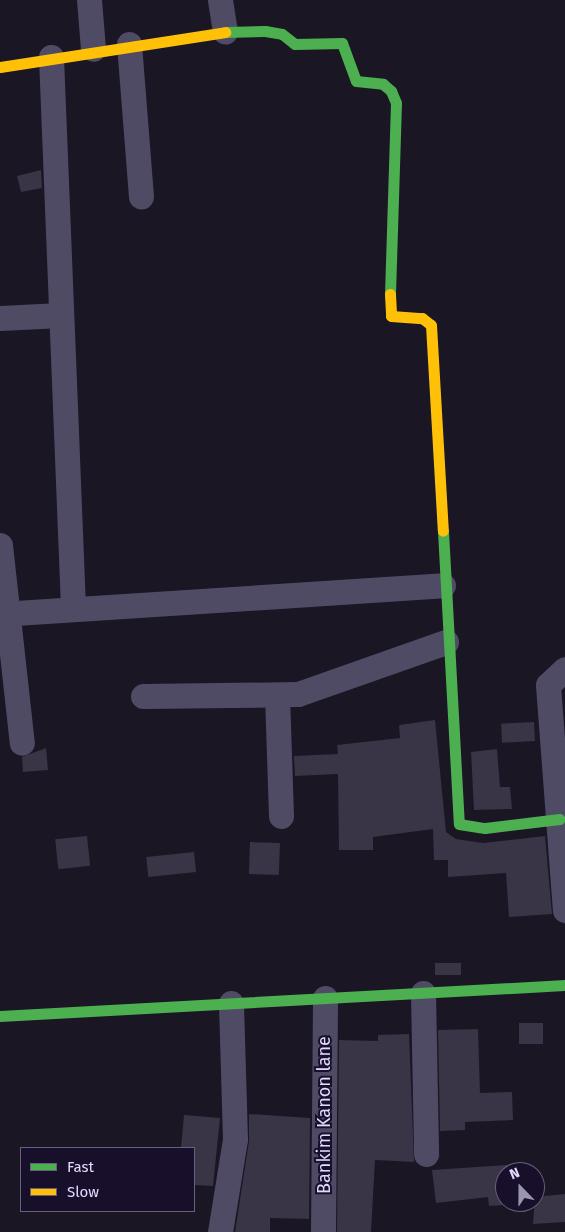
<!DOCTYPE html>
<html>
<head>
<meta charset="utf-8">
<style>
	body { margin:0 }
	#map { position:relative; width:565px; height:1232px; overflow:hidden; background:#1a1624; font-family:"Fira Sans",sans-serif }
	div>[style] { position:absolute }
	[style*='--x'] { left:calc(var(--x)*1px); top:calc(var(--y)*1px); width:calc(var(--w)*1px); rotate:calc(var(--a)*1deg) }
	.building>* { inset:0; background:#393446; transform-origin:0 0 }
	.street>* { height:25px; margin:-12.5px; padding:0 12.5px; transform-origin:12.5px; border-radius:12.5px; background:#504b65 }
	.fast>* { height:11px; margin:-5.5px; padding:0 5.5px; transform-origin:5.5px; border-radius:5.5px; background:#4caf50 }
	.slow>* { height:11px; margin:-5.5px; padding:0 5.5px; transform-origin:5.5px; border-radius:5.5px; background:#ffc107 }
	span { translate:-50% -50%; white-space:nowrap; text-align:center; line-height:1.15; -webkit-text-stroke:4px #18102a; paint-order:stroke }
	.street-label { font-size:18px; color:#e2d9ff }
	.legend { position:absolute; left:20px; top:1147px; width:175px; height:65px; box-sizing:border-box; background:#18102a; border:1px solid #69607f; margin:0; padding:6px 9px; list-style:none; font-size:15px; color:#e2d9ff }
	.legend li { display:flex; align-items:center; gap:10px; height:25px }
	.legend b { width:25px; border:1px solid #69607f }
	.north { position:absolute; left:495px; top:1162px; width:50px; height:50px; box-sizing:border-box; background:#18102a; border:1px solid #69607f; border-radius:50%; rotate:338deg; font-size:14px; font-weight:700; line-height:20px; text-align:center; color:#e2d9ff }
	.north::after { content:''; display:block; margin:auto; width:18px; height:22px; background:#9c95b2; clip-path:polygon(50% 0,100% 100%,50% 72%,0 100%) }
</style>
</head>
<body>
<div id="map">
	<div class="building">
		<div style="clip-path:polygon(41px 170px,42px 188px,21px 192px,17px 176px)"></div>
		<div style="clip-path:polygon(435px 720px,446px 832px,456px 839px,483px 843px,545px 836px,552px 914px,509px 917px,506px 873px,448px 877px,448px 860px,434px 860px,433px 829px,373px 837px,373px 850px,339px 850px,338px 774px,295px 776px,294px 756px,338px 754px,337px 745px,400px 738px,399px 725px)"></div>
		<div style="left:534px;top:722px;width:19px;height:33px;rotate:87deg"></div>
		<div style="clip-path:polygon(46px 748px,48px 770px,23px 772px,22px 757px)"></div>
		<div style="clip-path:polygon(497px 749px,500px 787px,510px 787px,512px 809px,474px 810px,471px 752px)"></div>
		<div style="left:87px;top:836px;width:30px;height:32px;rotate:84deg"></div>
		<div style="left:250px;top:842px;width:30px;height:32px;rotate:2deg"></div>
		<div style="left:194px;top:852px;width:20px;height:48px;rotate:84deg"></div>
		<div style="left:461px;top:963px;width:12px;height:26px;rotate:90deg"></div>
		<div style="left:543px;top:1023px;width:21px;height:24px;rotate:90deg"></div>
		<div style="clip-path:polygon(478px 1029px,480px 1093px,512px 1092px,513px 1120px,465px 1122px,465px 1130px,440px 1131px,438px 1030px)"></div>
		<div style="clip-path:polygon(409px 1034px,414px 1162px,375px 1160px,371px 1232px,337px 1232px,339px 1040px,378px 1041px,378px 1035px)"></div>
		<div style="clip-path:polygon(249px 1114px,310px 1118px,309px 1219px,270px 1218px,270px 1232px,235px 1232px,249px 1141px)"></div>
		<div style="clip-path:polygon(184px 1115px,220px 1118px,213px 1186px,194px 1185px,194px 1148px,181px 1148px)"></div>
		<div style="clip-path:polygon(521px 1164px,521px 1172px,505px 1172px,505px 1202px,523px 1204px,489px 1206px,488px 1197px,436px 1203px,432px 1170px)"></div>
		<div style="clip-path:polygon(565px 1194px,565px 1222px,533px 1224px,535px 1197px)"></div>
	</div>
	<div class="street">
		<div style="--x:89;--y:0;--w:49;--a:85.3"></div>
		<div style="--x:220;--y:0;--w:32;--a:81"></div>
		<div style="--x:129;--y:44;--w:153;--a:85.5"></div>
		<div style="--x:51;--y:57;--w:549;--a:87.71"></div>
		<div style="--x:0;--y:318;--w:61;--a:-2.8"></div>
		<div style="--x:0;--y:545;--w:199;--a:83.7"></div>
		<div style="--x:0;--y:614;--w:444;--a:-3.7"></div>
		<div style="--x:565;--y:669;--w:23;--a:137"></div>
		<div style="--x:548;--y:685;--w:226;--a:85.7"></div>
		<div style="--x:277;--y:695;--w:121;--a:88.1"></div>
		<div style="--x:143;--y:696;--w:155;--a:-0.7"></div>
		<div style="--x:298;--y:694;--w:157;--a:-19.4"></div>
		<div style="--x:423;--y:993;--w:161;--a:88.9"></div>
		<div style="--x:220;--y:1232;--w:94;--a:-80.8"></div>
		<div style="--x:235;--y:1139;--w:136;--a:-91.7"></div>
		<div style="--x:323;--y:1232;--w:234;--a:-89.5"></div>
	</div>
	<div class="fast">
		<div style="--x:225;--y:32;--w:40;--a:-1.4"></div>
		<div style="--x:265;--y:31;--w:17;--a:10"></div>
		<div style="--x:282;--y:34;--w:16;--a:38"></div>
		<div style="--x:295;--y:44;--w:47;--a:-1.2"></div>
		<div style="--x:342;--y:43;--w:40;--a:69.8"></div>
		<div style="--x:356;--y:81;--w:27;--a:6"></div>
		<div style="--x:383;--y:84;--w:11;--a:41"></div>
		<div style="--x:391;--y:91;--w:13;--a:67"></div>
		<div style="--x:396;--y:103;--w:191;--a:91.8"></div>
		<div style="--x:443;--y:531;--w:293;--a:86.9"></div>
		<div style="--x:459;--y:824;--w:26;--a:9"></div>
		<div style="--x:485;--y:828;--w:75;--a:-6.9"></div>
		<div style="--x:0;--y:1016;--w:566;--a:-3.14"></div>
	</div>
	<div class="slow">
		<div style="--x:0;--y:67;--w:228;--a:-8.8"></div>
		<div style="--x:390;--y:294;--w:22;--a:87"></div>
		<div style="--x:391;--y:316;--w:31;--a:4"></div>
		<div style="--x:422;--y:318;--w:11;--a:38"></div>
		<div style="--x:431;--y:325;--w:206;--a:86.7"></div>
	</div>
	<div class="street-label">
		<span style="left:324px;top:1115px;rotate:-90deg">Bankim Kanon lane</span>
	</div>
	<ul class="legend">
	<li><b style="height:6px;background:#4caf50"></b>Fast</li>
	<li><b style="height:6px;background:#ffc107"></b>Slow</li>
	</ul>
	<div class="north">N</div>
</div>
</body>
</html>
